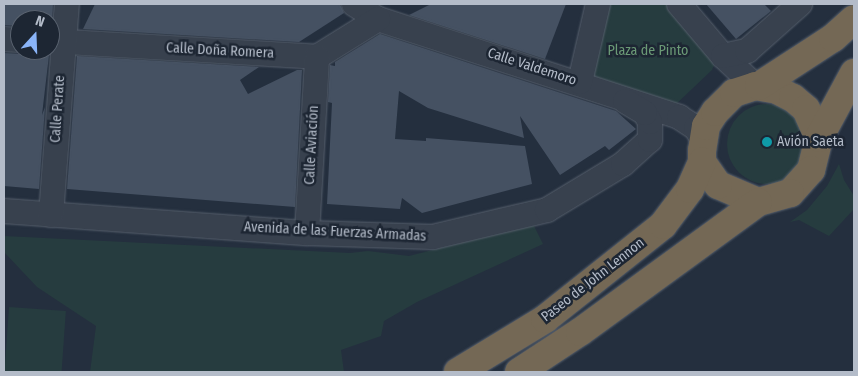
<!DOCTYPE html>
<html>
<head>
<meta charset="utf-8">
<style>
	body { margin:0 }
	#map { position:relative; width:858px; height:376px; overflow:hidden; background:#242f3e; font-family:"Fira Sans Condensed",sans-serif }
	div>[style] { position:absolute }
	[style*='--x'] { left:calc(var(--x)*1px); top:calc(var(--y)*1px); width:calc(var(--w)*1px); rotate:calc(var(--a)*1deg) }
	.green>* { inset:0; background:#263c3f; transform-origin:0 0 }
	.round { border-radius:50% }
	.building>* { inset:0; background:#455162 }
	.roads { filter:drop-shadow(0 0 1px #565f6c) drop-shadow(0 0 1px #565f6c) }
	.minor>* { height:24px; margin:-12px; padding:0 12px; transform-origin:12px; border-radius:12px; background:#38414e }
	.highway>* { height:28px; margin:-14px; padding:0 14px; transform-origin:14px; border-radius:14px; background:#746855 }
	.dots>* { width:14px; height:14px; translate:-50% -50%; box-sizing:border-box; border:2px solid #1d2633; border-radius:50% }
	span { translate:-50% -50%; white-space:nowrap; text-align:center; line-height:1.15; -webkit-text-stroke:5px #1d2633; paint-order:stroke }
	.street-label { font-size:14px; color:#b4bcc9 }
	.park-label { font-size:14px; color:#6b9a76 }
	.poi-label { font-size:14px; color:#b4bcc9 }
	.left { translate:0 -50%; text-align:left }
	.frame { position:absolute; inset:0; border:5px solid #b4bcc9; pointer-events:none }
	.north { position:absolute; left:10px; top:10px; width:50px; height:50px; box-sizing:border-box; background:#1d2633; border:1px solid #59626f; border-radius:50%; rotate:20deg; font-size:14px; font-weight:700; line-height:20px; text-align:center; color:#b4bcc9 }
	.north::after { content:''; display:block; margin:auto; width:18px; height:22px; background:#8ab4f8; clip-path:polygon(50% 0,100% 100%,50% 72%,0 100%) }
</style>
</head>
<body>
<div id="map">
	<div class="green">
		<div style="clip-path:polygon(606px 4px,669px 4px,717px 58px,712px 70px,672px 108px,589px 79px)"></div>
		<div class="round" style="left:727px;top:104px;width:80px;height:80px"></div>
		<div style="clip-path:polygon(839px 164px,844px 180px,854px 196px,854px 209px,829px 236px,799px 220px,790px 222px,807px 210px,827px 186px)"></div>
		<div style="clip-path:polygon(533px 224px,543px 244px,417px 302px,384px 321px,381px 336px,341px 350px,344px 372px,90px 372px,96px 326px,37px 287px,4px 252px,4px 236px,350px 253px,368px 251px,409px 256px)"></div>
		<div style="left:9px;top:307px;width:57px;height:65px;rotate:4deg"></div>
	</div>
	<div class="building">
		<div style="clip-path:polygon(4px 4px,53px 4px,52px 20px,20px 20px,20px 26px,4px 25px)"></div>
		<div style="clip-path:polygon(95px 4px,340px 4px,344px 13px,299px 42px,83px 29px)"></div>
		<div style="clip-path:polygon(431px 4px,566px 4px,545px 59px,409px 15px)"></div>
		<div style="clip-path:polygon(706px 4px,764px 4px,771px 11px,736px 39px)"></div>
		<div style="clip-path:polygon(380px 34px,616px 111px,636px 129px,609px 150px,605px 146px,560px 175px,520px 116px,524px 138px,428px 108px,399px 91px,395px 139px,426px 141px,426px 138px,525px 146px,532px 184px,422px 213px,402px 198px,400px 209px,327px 204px,332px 103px,328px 102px,330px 65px,335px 66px,335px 62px)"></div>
		<div style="clip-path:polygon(29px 50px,40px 50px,49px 55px,42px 115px,45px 107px,39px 189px,4px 186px,4px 53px,20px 54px)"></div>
		<div style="clip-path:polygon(77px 56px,259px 67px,240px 80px,248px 94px,297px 70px,302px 70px,295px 207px,67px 189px)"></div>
	</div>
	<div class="roads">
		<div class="minor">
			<div style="--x:354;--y:4;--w:28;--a:32"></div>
			<div style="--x:378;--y:19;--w:317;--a:18"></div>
			<div style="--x:679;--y:117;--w:20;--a:33"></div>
			<div style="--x:696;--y:128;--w:14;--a:60"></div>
			<div style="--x:679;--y:4;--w:68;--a:49.8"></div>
			<div style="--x:723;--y:56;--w:44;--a:43.2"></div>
			<div style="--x:4;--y:39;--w:16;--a:4"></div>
			<div style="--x:50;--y:41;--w:267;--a:3.4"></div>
			<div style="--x:317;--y:57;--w:72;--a:-31.9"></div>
			<div style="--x:723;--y:56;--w:25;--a:-12"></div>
			<div style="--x:747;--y:51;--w:71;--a:-41.6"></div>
			<div style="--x:580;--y:82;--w:80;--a:-77"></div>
			<div style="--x:4;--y:211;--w:304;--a:4.2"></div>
			<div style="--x:307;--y:233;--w:126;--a:1.8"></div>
			<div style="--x:433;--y:237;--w:117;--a:-13.3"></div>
			<div style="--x:547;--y:210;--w:89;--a:-31.2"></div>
			<div style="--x:623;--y:164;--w:36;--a:-42"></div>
			<div style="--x:650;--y:140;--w:18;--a:-90"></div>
			<div style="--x:650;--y:122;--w:10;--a:-119"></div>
			<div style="--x:645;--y:113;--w:23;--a:-149"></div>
			<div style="--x:51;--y:215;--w:212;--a:-85.7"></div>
			<div style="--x:307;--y:233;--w:176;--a:-86.7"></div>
		</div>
		<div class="highway">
			<div style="--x:755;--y:86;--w:22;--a:10"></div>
			<div style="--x:777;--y:90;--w:18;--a:27"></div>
			<div style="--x:793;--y:98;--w:17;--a:40"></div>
			<div style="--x:806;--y:109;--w:32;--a:66"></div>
			<div style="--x:819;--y:138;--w:33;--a:104"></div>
			<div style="--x:811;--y:170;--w:31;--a:132"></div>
			<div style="--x:790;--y:193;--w:33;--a:164"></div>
			<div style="--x:758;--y:202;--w:43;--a:-157"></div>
			<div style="--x:718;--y:185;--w:28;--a:-125"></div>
			<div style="--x:702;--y:162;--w:11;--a:-90"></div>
			<div style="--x:702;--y:151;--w:25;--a:-81"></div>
			<div style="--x:706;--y:126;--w:17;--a:-57"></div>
			<div style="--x:715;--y:112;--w:27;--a:-45"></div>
			<div style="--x:734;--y:93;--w:22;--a:-18"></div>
			<div style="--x:759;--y:86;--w:88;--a:-33"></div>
			<div style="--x:833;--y:38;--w:28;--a:-42"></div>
			<div style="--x:819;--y:138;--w:74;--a:-61.7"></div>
			<div style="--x:458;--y:372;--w:102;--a:-31.3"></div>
			<div style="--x:545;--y:319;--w:151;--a:-38.5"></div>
			<div style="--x:663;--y:225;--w:45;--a:-53.1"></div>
			<div style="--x:690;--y:189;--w:30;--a:-66"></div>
			<div style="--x:519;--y:372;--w:73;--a:-33.3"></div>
			<div style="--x:580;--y:332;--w:220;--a:-36.1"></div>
		</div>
	</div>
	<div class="dots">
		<div style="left:767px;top:142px;background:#0f9aa8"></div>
	</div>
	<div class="street-label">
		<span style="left:220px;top:51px;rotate:3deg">Calle Doña Romera</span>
		<span style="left:532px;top:67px;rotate:18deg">Calle Valdemoro</span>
		<span style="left:58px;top:109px;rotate:-86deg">Calle Perate</span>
		<span style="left:312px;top:145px;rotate:-87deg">Calle Aviación</span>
		<span style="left:335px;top:232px;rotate:3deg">Avenida de las Fuerzas Armadas</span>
		<span style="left:593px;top:280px;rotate:-38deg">Paseo de John Lennon</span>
	</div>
	<div class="park-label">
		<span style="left:648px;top:51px">Plaza de Pinto</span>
	</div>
	<div class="poi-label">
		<span class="left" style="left:777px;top:142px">Avión Saeta</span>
	</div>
	<div class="frame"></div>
	<div class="north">N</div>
</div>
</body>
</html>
